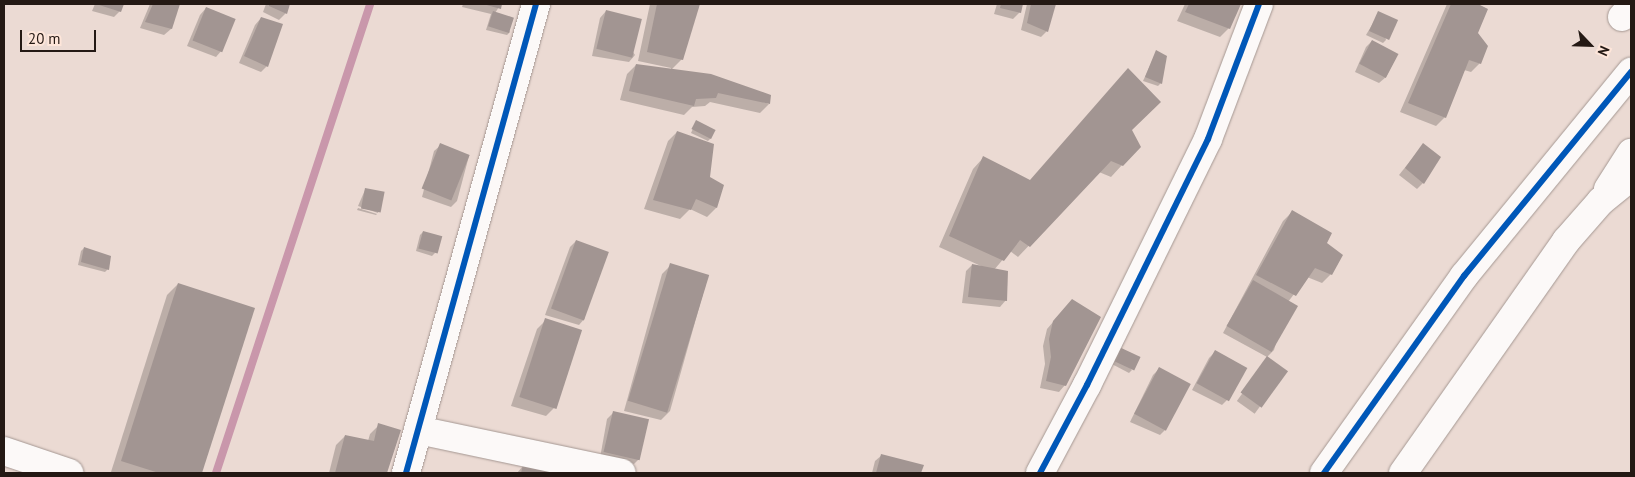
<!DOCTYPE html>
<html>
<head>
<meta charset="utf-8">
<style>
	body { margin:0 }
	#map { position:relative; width:1635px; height:477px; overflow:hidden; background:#ebdad3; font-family:"PT Sans",sans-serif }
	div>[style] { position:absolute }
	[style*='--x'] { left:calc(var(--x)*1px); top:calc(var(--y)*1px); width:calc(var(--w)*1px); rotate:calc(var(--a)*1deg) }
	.shadow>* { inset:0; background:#0003; transform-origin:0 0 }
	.stream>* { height:8px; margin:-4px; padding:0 4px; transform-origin:4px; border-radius:4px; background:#c997ab }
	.building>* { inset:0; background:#a29592; transform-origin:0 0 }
	.roads { filter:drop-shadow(0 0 1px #a49792) drop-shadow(0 0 1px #a49792) }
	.minor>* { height:28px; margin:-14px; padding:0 14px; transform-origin:14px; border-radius:14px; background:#fcf9f8 }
	.tertiary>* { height:28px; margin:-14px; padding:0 14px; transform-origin:14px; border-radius:14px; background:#fcf9f8 }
	.cycleway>* { height:6px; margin:-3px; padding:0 3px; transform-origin:3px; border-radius:3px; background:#0057b8 }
	span { translate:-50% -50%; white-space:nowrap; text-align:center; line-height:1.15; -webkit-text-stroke:5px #fee6da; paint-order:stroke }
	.frame { position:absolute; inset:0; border:5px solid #241914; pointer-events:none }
	.north { position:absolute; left:1565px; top:20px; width:50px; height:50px; -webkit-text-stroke:4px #fee6da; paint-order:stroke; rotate:114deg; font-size:14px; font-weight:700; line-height:20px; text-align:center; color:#241914 }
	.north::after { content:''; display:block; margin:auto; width:18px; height:22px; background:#241914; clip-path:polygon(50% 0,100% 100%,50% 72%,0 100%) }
	.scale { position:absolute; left:20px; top:30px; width:76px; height:22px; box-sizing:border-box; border:2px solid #241914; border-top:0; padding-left:6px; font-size:15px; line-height:18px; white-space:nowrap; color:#241914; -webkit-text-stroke:4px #fee6da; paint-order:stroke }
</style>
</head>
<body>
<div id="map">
	<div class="shadow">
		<div style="clip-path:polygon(95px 4px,122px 4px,120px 11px,114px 17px,92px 11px)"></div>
		<div style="clip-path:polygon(150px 4px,179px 4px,171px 29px,164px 35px,140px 28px)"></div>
		<div style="clip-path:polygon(266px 4px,289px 4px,286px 13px,279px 20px,263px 12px)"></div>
		<div style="clip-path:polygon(463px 4px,501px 4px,495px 13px,510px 32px,507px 35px,486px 30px,491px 14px,462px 7px)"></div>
		<div style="clip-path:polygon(650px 4px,698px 4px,682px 59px,671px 70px,769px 104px,760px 113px,710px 102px,705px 106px,692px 107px,684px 115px,620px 100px,627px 74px,636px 65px,671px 70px,671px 68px,638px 61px)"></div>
		<div style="clip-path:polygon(997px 4px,1021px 4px,1020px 12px,1013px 19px,994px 14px)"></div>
		<div style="clip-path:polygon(1027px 4px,1055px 4px,1047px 31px,1041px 37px,1021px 30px)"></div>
		<div style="clip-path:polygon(1185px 4px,1239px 4px,1229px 28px,1220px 37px,1177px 21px)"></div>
		<div style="clip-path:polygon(1447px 4px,1476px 4px,1487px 9px,1476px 33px,1480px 63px,1471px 72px,1464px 70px,1445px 117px,1436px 126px,1400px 112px)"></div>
		<div style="clip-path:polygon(206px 8px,222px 50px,216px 57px,187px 46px,200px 15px)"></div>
		<div style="clip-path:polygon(606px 11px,635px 55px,629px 62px,592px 56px,600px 18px)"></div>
		<div style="clip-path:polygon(1379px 13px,1386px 40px,1383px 43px,1366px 35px)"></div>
		<div style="clip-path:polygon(261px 18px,267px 66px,261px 72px,239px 63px,255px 25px)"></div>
		<div style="clip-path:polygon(1372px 41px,1397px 55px,1386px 77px,1379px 83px,1355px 72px,1366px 47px)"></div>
		<div style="clip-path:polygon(1156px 52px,1161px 83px,1158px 86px,1143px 81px)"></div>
		<div style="clip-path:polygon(696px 122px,711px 138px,708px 141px,691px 133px)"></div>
		<div style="clip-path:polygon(1130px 130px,1122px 165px,1111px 177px,1099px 172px,1018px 257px,1010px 251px,994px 270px,1006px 300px,1000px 307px,962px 303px,966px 271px,972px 265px,981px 266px,939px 247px,973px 169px,983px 158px,1029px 181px)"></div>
		<div style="clip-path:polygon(677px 132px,709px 178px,722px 185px,716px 208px,707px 217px,690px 209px,680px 219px,644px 209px,668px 141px)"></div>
		<div style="clip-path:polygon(441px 145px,469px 156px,457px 201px,451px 207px,422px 197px,434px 151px)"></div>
		<div style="clip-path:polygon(1423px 145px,1423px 183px,1417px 189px,1399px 175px)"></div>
		<div style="clip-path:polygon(365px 190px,383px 193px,378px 213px,358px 206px)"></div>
		<div style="clip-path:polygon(358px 208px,377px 214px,376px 215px,357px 210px)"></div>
		<div style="clip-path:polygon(1292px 212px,1331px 274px,1322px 283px,1307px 277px,1288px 302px,1274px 350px,1267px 357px,1223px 333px,1283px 221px)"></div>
		<div style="clip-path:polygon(423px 232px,435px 253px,432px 256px,416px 251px,420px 235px)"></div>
		<div style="clip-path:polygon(576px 241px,585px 318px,579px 325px,545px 315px,570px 247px)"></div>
		<div style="clip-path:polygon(84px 248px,108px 269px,105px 272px,78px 265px,81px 251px)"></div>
		<div style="clip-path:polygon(671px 265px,708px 276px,670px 411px,661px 420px,624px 411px,662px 274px)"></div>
		<div style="clip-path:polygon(178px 284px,254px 309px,200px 473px,111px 472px,167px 295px)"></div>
		<div style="clip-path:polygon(1066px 307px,1065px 385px,1059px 392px,1040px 388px,1045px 364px,1043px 346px,1047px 329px)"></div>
		<div style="clip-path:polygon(546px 320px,555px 407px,546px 416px,511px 406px,537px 329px)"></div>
		<div style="clip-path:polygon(1115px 350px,1132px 370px,1129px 373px,1108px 362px)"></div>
		<div style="clip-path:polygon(1215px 352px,1245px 369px,1228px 399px,1222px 405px,1192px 390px,1209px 358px)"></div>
		<div style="left:1268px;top:358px;width:22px;height:53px;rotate:36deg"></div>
		<div style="clip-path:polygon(1159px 369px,1166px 429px,1160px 435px,1130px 422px,1153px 375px)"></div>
		<div style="clip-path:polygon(614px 412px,640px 458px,634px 464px,600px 458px,607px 419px)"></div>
		<div style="clip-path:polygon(379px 425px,399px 431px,386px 473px,329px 473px,336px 445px,345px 436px,368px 441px,370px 434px)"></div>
		<div style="clip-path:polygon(882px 455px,922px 466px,920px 473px,872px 473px,875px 461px)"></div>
		<div style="clip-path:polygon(523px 466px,556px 470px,556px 473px,517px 473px)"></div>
	</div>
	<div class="stream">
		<div style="--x:216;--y:473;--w:494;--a:-71.8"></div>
	</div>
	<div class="building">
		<div style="clip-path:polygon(96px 4px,124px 4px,121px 12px)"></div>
		<div style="clip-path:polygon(153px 4px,180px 4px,172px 29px,145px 22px)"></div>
		<div style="clip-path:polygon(269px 4px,290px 4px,287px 14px,269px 6px)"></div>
		<div style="clip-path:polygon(483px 4px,502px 4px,501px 9px)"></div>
		<div style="clip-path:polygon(657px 4px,700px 4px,683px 60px,647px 52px)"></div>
		<div style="clip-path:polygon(1001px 4px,1023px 4px,1021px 13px,1000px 8px)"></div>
		<div style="clip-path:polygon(1031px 4px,1056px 4px,1048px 32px,1027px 23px)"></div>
		<div style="clip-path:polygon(1189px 4px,1241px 4px,1230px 29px,1185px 12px)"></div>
		<div style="clip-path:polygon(1451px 4px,1478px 4px,1488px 9px,1478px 33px,1488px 46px,1481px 64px,1469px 60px,1446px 118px,1408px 103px)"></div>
		<div style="left:206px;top:7px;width:32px;height:36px;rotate:22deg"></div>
		<div style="left:606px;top:10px;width:37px;height:40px;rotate:14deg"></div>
		<div style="left:493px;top:11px;width:22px;height:16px;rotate:18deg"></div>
		<div style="left:1378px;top:11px;width:22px;height:22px;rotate:24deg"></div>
		<div style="clip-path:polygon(261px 17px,283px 24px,268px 67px,244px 56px)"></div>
		<div style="left:1372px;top:40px;width:30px;height:27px;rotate:28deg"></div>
		<div style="clip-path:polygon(1156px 50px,1167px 56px,1162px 84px,1145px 77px)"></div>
		<div style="clip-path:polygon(636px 64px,711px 74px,771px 95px,770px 104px,718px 93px,716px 98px,696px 99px,694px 106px,629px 91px)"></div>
		<div style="clip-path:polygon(1128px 68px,1161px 102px,1132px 130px,1141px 147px,1123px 166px,1111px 161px,1030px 247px,1020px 240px,1004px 261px,949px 236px,983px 156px,1030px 180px)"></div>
		<div style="left:696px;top:120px;width:22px;height:10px;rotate:27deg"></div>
		<div style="clip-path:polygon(677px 131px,714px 144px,710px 177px,724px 185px,717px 208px,696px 199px,691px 210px,653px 200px)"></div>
		<div style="left:440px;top:143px;width:32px;height:49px;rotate:22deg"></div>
		<div style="clip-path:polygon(1423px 143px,1441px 157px,1424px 184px,1405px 168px)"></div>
		<div style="left:365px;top:188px;width:20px;height:21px;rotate:11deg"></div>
		<div style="clip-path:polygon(1292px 210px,1332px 233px,1327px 243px,1343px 255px,1332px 275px,1315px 268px,1296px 296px,1256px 275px)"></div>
		<div style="left:423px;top:231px;width:20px;height:18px;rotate:15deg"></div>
		<div style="left:576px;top:240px;width:35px;height:73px;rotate:20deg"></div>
		<div style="clip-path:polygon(84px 247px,111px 256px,109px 270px,81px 262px)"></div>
		<div style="left:670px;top:263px;width:41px;height:144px;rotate:17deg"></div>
		<div style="clip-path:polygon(972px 264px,1008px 271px,1007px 301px,968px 297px)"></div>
		<div style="left:1253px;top:280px;width:52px;height:53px;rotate:30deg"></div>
		<div style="clip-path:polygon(178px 283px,255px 308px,202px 473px,159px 473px,121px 461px)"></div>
		<div style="clip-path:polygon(1072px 299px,1101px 317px,1066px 386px,1046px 381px,1051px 357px,1049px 339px,1053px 321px)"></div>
		<div style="left:545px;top:318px;width:39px;height:83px;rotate:18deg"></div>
		<div style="left:1117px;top:346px;width:26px;height:15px;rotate:25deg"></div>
		<div style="left:1215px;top:350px;width:37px;height:38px;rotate:29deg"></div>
		<div style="left:1267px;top:356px;width:26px;height:45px;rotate:36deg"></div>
		<div style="left:1159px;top:367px;width:36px;height:53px;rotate:28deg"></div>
		<div style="left:613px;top:411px;width:37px;height:42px;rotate:13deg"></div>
		<div style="clip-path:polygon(378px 423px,401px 430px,387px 473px,335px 473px,345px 435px,374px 441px)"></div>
		<div style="clip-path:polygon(881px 454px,924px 465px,921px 473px,876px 473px)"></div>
		<div style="clip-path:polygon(523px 465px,557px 473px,521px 473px)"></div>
	</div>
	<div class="roads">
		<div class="minor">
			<div style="--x:1622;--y:17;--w:13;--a:-48"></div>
			<div style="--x:1608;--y:189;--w:43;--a:-57.4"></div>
			<div style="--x:418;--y:430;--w:208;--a:11.9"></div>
			<div style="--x:4;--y:451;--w:69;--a:18.7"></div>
			<div style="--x:1040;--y:473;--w:100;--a:-61.9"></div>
			<div style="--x:1087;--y:385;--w:274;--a:-63.8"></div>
			<div style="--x:1208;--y:139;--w:144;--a:-69.3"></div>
			<div style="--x:1324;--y:473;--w:242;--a:-54.6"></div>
			<div style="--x:1464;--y:276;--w:264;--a:-50.7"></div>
			<div style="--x:1403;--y:473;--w:284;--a:-54.9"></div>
			<div style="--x:1566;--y:241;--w:53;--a:-48.8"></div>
			<div style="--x:1601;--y:201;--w:38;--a:-39"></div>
		</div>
		<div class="tertiary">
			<div style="--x:406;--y:473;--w:487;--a:-74.5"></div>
		</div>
	</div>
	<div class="cycleway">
		<div style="--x:406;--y:473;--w:487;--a:-74.5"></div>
		<div style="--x:1040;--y:473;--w:100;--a:-61.9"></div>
		<div style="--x:1087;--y:385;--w:274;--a:-63.8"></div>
		<div style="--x:1208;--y:139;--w:144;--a:-69.3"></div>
		<div style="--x:1324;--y:473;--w:242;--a:-54.6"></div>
		<div style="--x:1464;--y:276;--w:264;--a:-50.7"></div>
	</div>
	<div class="frame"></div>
	<div class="north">N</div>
	<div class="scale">20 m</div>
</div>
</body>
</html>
